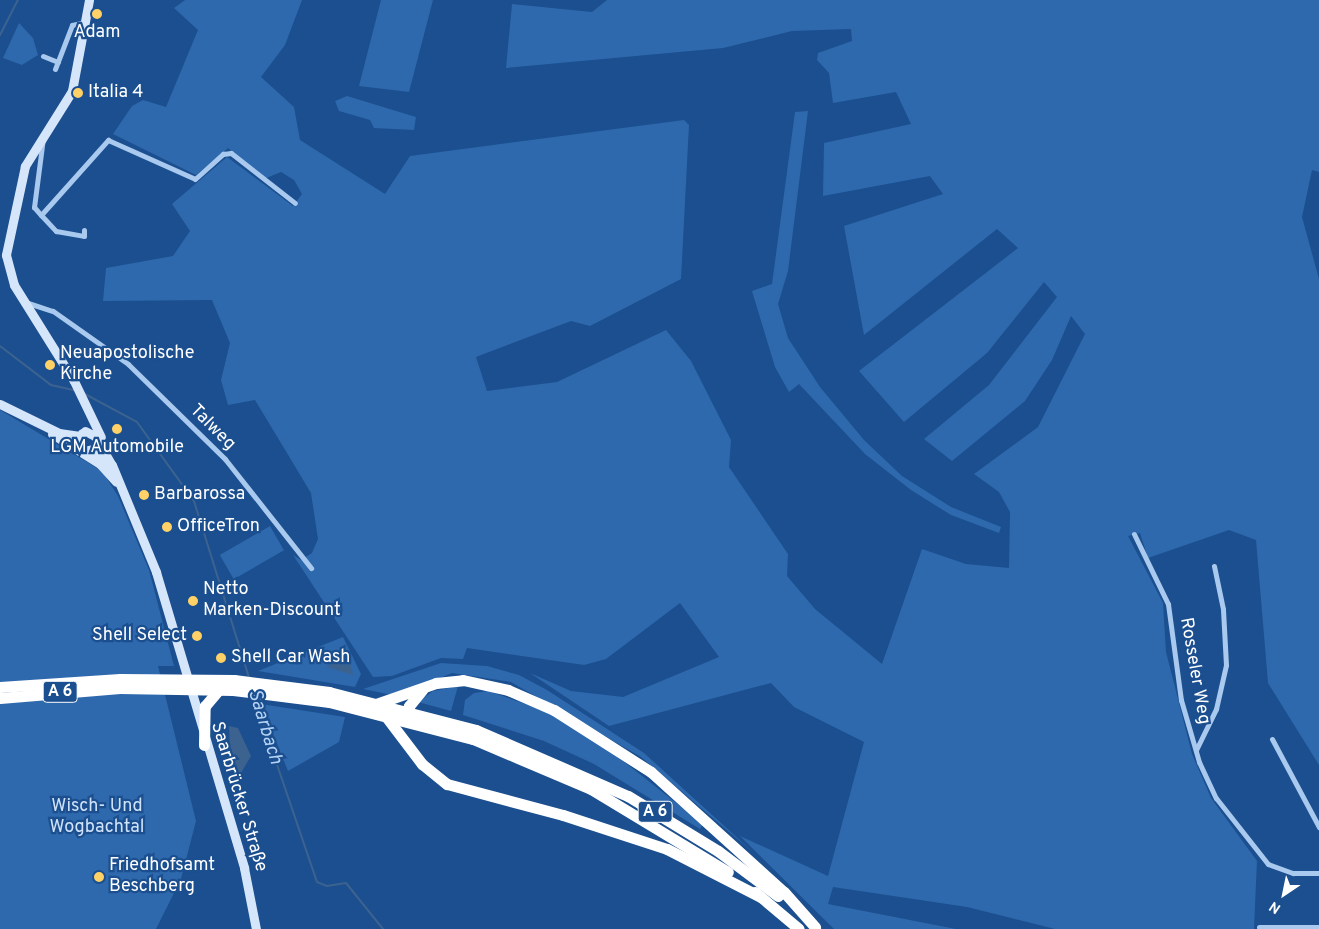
<!DOCTYPE html>
<html>
<head>
<meta charset="utf-8">
<style>
	body { margin:0 }
	#map { position:relative; width:1319px; height:929px; overflow:hidden; background:#1b4f8f; font-family:Overpass,sans-serif }
	div>[style] { position:absolute }
	[style*='--x'] { left:calc(var(--x)*1px); top:calc(var(--y)*1px); width:calc(var(--w)*1px); rotate:calc(var(--a)*1deg) }
	.green>* { inset:0; background:#2e69ad; transform-origin:0 0 }
	.water>* { inset:0; background:#3c6290 }
	.stream>* { height:2px; margin:-1px; padding:0 1px; transform-origin:1px; border-radius:1px; background:#3c6290 }
	.street>* { height:5px; margin:-2.5px; padding:0 2.5px; transform-origin:2.5px; border-radius:2.5px; background:#a9c9ee }
	.secondary>* { height:9px; margin:-4.5px; padding:0 4.5px; transform-origin:4.5px; border-radius:4.5px; background:#d6e6fa }
	.highway>* { height:11px; margin:-5.5px; padding:0 5.5px; transform-origin:5.5px; border-radius:5.5px; background:#fff }
	.highway-bridge>* { height:11px; margin:-5.5px; padding:0 5.5px; transform-origin:5.5px; border-radius:5.5px; background:#fff }
	.dots>* { width:14px; height:14px; translate:-50% -50%; box-sizing:border-box; border:2px solid #1b4f8f; border-radius:50% }
	span { translate:-50% -50%; white-space:nowrap; text-align:center; line-height:1.15; -webkit-text-stroke:4.5px #1b4f8f; paint-order:stroke }
	.shield-label span { padding:1px 4px; background:#1b4f8f; border:1px solid; border-radius:4px; -webkit-text-stroke-width:0 }
	.shield-label { font-size:16px; color:#fff; font-weight:700 }
	.poi-label { font-size:18px; color:#fff }
	.left { translate:0 -50%; text-align:left }
	.right { translate:-100% -50%; text-align:right }
	.street-label { font-size:18px; color:#fff }
	.park-label { font-size:18px; color:#cfe3fa }
	.water-label { font-size:19px; color:#b5d3f5; font-style:italic }
	.north { position:absolute; left:1259px; top:869px; width:50px; height:50px; -webkit-text-stroke:4px #1b4f8f; paint-order:stroke; rotate:214deg; font-size:14px; font-weight:700; line-height:20px; text-align:center; color:#fff }
	.north::after { content:''; display:block; margin:auto; width:18px; height:22px; background:#fff; clip-path:polygon(50% 0,100% 100%,50% 72%,0 100%) }
</style>
</head>
<body>
<div id="map">
	<div class="green">
		<div style="clip-path:polygon(185px 0,302px 0,285px 45px,261px 77px,294px 107px,300px 140px,385px 194px,410px 156px,684px 120px,689px 125px,681px 279px,590px 326px,571px 321px,476px 357px,487px 391px,557px 382px,666px 330px,691px 361px,731px 440px,729px 467px,788px 554px,787px 576px,815px 609px,882px 664px,922px 549px,966px 564px,1009px 568px,1010px 512px,999px 492px,974px 474px,1038px 427px,1085px 334px,1071px 316px,1052px 360px,1025px 401px,952px 461px,924px 439px,989px 385px,1057px 297px,1044px 282px,987px 353px,904px 422px,859px 371px,1018px 248px,997px 229px,864px 335px,844px 226px,943px 194px,930px 176px,823px 196px,824px 143px,911px 124px,896px 92px,833px 103px,829px 73px,817px 60px,818px 53px,852px 41px,851px 29px,792px 31px,723px 48px,506px 68px,512px 4px,592px 12px,607px 0,1319px 0,1319px 172px,1312px 170px,1302px 217px,1319px 279px,1319px 765px,1268px 683px,1256px 540px,1229px 530px,1148px 558px,1140px 533px,1128px 536px,1163px 603px,1166px 652px,1192px 754px,1211px 798px,1257px 861px,1254px 929px,1055px 929px,967px 907px,833px 887px,828px 904px,956px 929px,834px 929px,740px 836px,828px 876px,864px 742px,794px 707px,771px 683px,609px 726px,530px 673px,571px 691px,623px 697px,719px 657px,680px 603px,606px 659px,584px 665px,467px 648px,463px 659px,441px 658px,392px 676px,373px 677px,293px 555px,301px 560px,312px 553px,318px 539px,311px 493px,255px 400px,228px 405px,221px 380px,230px 343px,212px 300px,103px 301px,106px 268px,173px 256px,190px 231px,172px 204px,227px 157px,293px 206px,302px 194px,294px 180px,281px 172px,264px 179px,228px 148px,196px 175px,113px 134px,132px 106px,143px 100px,166px 107px,198px 30px,174px 8px)"></div>
		<div style="clip-path:polygon(381px 0,433px 0,409px 92px,359px 86px)"></div>
		<div style="clip-path:polygon(19px 23px,33px 38px,38px 55px,22px 65px,3px 58px)"></div>
		<div style="clip-path:polygon(347px 96px,416px 117px,414px 130px,374px 128px,370px 120px,339px 111px,335px 101px)"></div>
		<div style="clip-path:polygon(808px 111px,788px 271px,778px 304px,788px 338px,820px 387px,864px 440px,902px 476px,951px 507px,1001px 527px,999px 533px,951px 515px,911px 490px,865px 454px,799px 384px,789px 392px,775px 367px,752px 291px,772px 284px,795px 112px)"></div>
		<div style="clip-path:polygon(0 410px,102px 471px,118px 496px,149px 570px,174px 666px,158px 666px,196px 821px,181px 879px,156px 929px,0 929px)"></div>
		<div style="left:270px;top:526px;width:28px;height:58px;rotate:60deg"></div>
		<div style="clip-path:polygon(343px 637px,361px 674px,355px 687px,258px 671px)"></div>
		<div style="clip-path:polygon(441px 663px,487px 666px,519px 675px,547px 690px,644px 753px,755px 854px,641px 757px,511px 682px,452px 673px,397px 696px,363px 689px)"></div>
		<div style="clip-path:polygon(458px 686px,451px 711px,418px 702px,433px 691px)"></div>
		<div style="clip-path:polygon(488px 691px,543px 710px,604px 746px,703px 824px,700px 829px,594px 764px,544px 741px,463px 715px,465px 700px,474px 693px)"></div>
		<div style="clip-path:polygon(261px 704px,345px 717px,339px 742px,288px 771px)"></div>
	</div>
	<div class="water">
		<div style="clip-path:polygon(335px 658px,350px 663px,353px 675px,327px 667px)"></div>
		<div style="clip-path:polygon(229px 726px,238px 728px,251px 756px,238px 778px,231px 771px)"></div>
	</div>
	<div class="stream">
		<div style="--x:0;--y:35;--w:39;--a:-63"></div>
		<div style="--x:0;--y:346;--w:64;--a:37.4"></div>
		<div style="--x:51;--y:385;--w:26;--a:13"></div>
		<div style="--x:83;--y:393;--w:61;--a:28.2"></div>
		<div style="--x:137;--y:422;--w:97;--a:54.2"></div>
		<div style="--x:194;--y:501;--w:185;--a:72.7"></div>
		<div style="--x:254;--y:697;--w:195;--a:71.2"></div>
		<div style="--x:317;--y:882;--w:11;--a:22"></div>
		<div style="--x:327;--y:886;--w:19;--a:-9"></div>
		<div style="--x:346;--y:883;--w:59;--a:51.2"></div>
	</div>
	<div class="street">
		<div style="--x:43;--y:56;--w:16;--a:22"></div>
		<div style="--x:55;--y:69;--w:47;--a:-68.9"></div>
		<div style="--x:72;--y:25;--w:13;--a:-13"></div>
		<div style="--x:43;--y:138;--w:70;--a:97.4"></div>
		<div style="--x:34;--y:207;--w:11;--a:49"></div>
		<div style="--x:41;--y:215;--w:101;--a:-48.2"></div>
		<div style="--x:108;--y:140;--w:95;--a:24.1"></div>
		<div style="--x:195;--y:179;--w:38;--a:-42"></div>
		<div style="--x:223;--y:154;--w:8;--a:-7"></div>
		<div style="--x:231;--y:153;--w:81;--a:38"></div>
		<div style="--x:41;--y:215;--w:22;--a:47"></div>
		<div style="--x:56;--y:231;--w:28;--a:10"></div>
		<div style="--x:84;--y:236;--w:6;--a:-90"></div>
		<div style="--x:28;--y:303;--w:26;--a:18"></div>
		<div style="--x:53;--y:311;--w:92;--a:35.2"></div>
		<div style="--x:128;--y:364;--w:136;--a:44.4"></div>
		<div style="--x:225;--y:459;--w:139;--a:51.7"></div>
		<div style="--x:1134;--y:534;--w:78;--a:64.1"></div>
		<div style="--x:1168;--y:604;--w:97;--a:82.3"></div>
		<div style="--x:1181;--y:700;--w:65;--a:73.8"></div>
		<div style="--x:1199;--y:762;--w:40;--a:65"></div>
		<div style="--x:1216;--y:798;--w:84;--a:51.8"></div>
		<div style="--x:1268;--y:864;--w:27;--a:20"></div>
		<div style="--x:1293;--y:873;--w:26;--a:0"></div>
		<div style="--x:1272;--y:739;--w:100;--a:61.9"></div>
		<div style="--x:1196;--y:750;--w:46;--a:-64"></div>
		<div style="--x:1216;--y:709;--w:45;--a:-77.2"></div>
		<div style="--x:1226;--y:665;--w:56;--a:-93.1"></div>
		<div style="--x:1223;--y:609;--w:44;--a:-101.8"></div>
		<div style="--x:1259;--y:927;--w:60;--a:0"></div>
	</div>
	<div class="secondary">
		<div style="--x:89;--y:0;--w:93;--a:100.6"></div>
		<div style="--x:72;--y:91;--w:89;--a:122.1"></div>
		<div style="--x:25;--y:166;--w:91;--a:102.1"></div>
		<div style="--x:6;--y:255;--w:31;--a:75"></div>
		<div style="--x:14;--y:285;--w:113;--a:58"></div>
		<div style="--x:74;--y:381;--w:62;--a:64.3"></div>
		<div style="--x:0;--y:404;--w:66;--a:26.2"></div>
		<div style="--x:59;--y:433;--w:21;--a:8"></div>
		<div style="--x:85;--y:431;--w:11;--a:27"></div>
		<div style="--x:95;--y:436;--w:34;--a:60"></div>
		<div style="--x:112;--y:465;--w:116;--a:67.6"></div>
		<div style="--x:156;--y:572;--w:309;--a:73.4"></div>
		<div style="--x:244;--y:868;--w:62;--a:78.9"></div>
		<div style="--x:82;--y:433;--w:8;--a:120"></div>
		<div style="--x:78;--y:440;--w:13;--a:61"></div>
		<div style="--x:84;--y:451;--w:14;--a:-12"></div>
		<div style="--x:52;--y:434;--w:57;--a:32"></div>
		<div style="--x:100;--y:464;--w:24;--a:48"></div>
		<div style="--x:94;--y:452;--w:16;--a:45"></div>
	</div>
	<div class="highway">
		<div style="--x:0;--y:687;--w:120;--a:-3.8"></div>
		<div style="--x:0;--y:698;--w:120;--a:-4.8"></div>
		<div style="--x:376;--y:704;--w:64;--a:-19.3"></div>
		<div style="--x:436;--y:683;--w:27;--a:-6"></div>
		<div style="--x:463;--y:680;--w:46;--a:12.5"></div>
		<div style="--x:508;--y:690;--w:50;--a:23.5"></div>
		<div style="--x:554;--y:710;--w:115;--a:32.6"></div>
		<div style="--x:651;--y:772;--w:179;--a:42.1"></div>
		<div style="--x:784;--y:892;--w:47;--a:48.5"></div>
		<div style="--x:384;--y:714;--w:63;--a:52.8"></div>
		<div style="--x:422;--y:764;--w:32;--a:39"></div>
		<div style="--x:447;--y:784;--w:120;--a:15"></div>
		<div style="--x:563;--y:815;--w:109;--a:18.1"></div>
		<div style="--x:667;--y:849;--w:106;--a:27.1"></div>
		<div style="--x:404;--y:721;--w:16;--a:-72"></div>
		<div style="--x:409;--y:706;--w:21;--a:-51"></div>
		<div style="--x:476;--y:730;--w:166;--a:23.5"></div>
		<div style="--x:628;--y:796;--w:105;--a:31.4"></div>
		<div style="--x:718;--y:851;--w:75;--a:36.9"></div>
		<div style="--x:473;--y:739;--w:128;--a:23"></div>
		<div style="--x:591;--y:789;--w:160;--a:31.2"></div>
		<div style="--x:204;--y:745;--w:39;--a:-89"></div>
		<div style="--x:205;--y:706;--w:25;--a:-50"></div>
		<div style="--x:755;--y:892;--w:57;--a:40.1"></div>
	</div>
	<div class="highway-bridge">
		<div style="--x:120;--y:679;--w:114;--a:0.5"></div>
		<div style="--x:234;--y:680;--w:96;--a:7.2"></div>
		<div style="--x:329;--y:692;--w:152;--a:14.5"></div>
		<div style="--x:120;--y:688;--w:113;--a:1"></div>
		<div style="--x:233;--y:690;--w:97;--a:7.1"></div>
		<div style="--x:329;--y:702;--w:149;--a:14.4"></div>
	</div>
	<div class="dots">
		<div style="left:97px;top:14px;background:#ffd166"></div>
		<div style="left:78px;top:93px;background:#ffd166"></div>
		<div style="left:50px;top:365px;background:#ffd166"></div>
		<div style="left:117px;top:429px;background:#ffd166"></div>
		<div style="left:144px;top:495px;background:#ffd166"></div>
		<div style="left:167px;top:527px;background:#ffd166"></div>
		<div style="left:193px;top:601px;background:#ffd166"></div>
		<div style="left:197px;top:636px;background:#ffd166"></div>
		<div style="left:221px;top:658px;background:#ffd166"></div>
		<div style="left:99px;top:877px;background:#ffd166"></div>
	</div>
	<div class="shield-label">
		<span style="left:60px;top:692px">A 6</span>
		<span style="left:655px;top:812px">A 6</span>
	</div>
	<div class="poi-label">
		<span style="left:97px;top:33px">Adam</span>
		<span class="left" style="left:88px;top:93px">Italia 4</span>
		<span class="left" style="left:60px;top:365px">Neuapostolische<br>Kirche</span>
		<span style="left:117px;top:448px">LGM Automobile</span>
		<span class="left" style="left:154px;top:495px">Barbarossa</span>
		<span class="left" style="left:177px;top:527px">OfficeTron</span>
		<span class="left" style="left:203px;top:601px">Netto<br>Marken-Discount</span>
		<span class="right" style="left:187px;top:636px">Shell Select</span>
		<span class="left" style="left:231px;top:658px">Shell Car Wash</span>
		<span class="left" style="left:109px;top:877px">Friedhofsamt<br>Beschberg</span>
	</div>
	<div class="street-label">
		<span style="left:212px;top:428px;rotate:45deg">Talweg</span>
		<span style="left:1194px;top:671px;rotate:80deg">Rosseler Weg</span>
		<span style="left:238px;top:797px;rotate:73deg">Saarbrücker Straße</span>
	</div>
	<div class="park-label">
		<span style="left:97px;top:818px">Wisch- Und<br>Wogbachtal</span>
	</div>
	<div class="water-label">
		<span style="left:264px;top:727px;rotate:73deg">Saarbach</span>
	</div>
	<div class="north">N</div>
</div>
</body>
</html>
